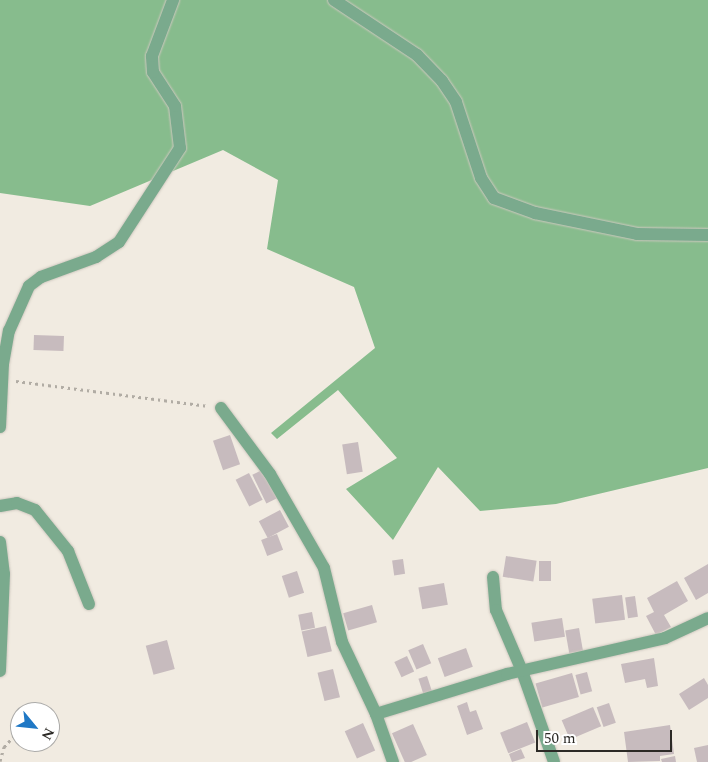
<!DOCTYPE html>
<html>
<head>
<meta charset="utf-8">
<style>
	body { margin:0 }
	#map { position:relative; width:708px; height:762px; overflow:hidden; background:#f1ebe1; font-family:Spectral,serif }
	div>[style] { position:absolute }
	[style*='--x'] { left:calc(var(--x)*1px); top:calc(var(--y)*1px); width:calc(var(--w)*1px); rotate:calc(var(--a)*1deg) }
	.forest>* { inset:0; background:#87bc8d }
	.building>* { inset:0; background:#c7bbbe; transform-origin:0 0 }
	.path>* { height:3px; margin-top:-1.5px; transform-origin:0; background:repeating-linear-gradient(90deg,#b1aca4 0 2.5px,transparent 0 6.5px) }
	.roads { filter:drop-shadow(0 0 1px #cec8bf) drop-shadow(0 0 1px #cec8bf) }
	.minor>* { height:12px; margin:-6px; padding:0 6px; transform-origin:6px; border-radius:6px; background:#7aaa8d }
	span { translate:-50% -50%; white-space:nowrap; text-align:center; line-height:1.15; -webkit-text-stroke:4.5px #fff; paint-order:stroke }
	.north { position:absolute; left:10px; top:702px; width:50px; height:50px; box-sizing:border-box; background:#fff; border:1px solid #abaaa8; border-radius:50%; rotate:118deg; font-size:14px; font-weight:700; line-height:20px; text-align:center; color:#2c2a26 }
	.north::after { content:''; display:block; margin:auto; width:18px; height:22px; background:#1f78c5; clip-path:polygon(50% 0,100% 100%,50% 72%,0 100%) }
	.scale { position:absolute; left:536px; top:730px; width:136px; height:22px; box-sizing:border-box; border:2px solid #2c2a26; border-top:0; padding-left:6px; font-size:15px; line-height:18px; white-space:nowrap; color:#2c2a26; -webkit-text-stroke:4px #fff; paint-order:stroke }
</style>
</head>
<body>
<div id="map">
	<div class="forest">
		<div style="clip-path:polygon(0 0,708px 0,708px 468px,556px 504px,480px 511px,438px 467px,393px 540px,346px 489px,397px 458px,338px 390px,277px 439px,271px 433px,375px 348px,354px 287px,267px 249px,278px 180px,223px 150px,90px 206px,0 193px)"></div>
	</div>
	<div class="building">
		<div style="left:34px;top:335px;width:30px;height:15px;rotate:2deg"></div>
		<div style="left:230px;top:435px;width:31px;height:18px;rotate:71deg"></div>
		<div style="left:358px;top:442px;width:30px;height:16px;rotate:81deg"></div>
		<div style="left:264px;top:469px;width:32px;height:13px;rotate:64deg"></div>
		<div style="left:249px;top:473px;width:30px;height:15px;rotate:63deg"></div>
		<div style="left:280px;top:510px;width:19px;height:24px;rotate:62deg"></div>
		<div style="left:277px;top:534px;width:17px;height:17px;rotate:69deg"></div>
		<div style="left:506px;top:556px;width:31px;height:21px;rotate:9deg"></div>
		<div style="left:403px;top:559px;width:15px;height:11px;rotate:82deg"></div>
		<div style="left:539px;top:561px;width:12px;height:20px"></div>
		<div style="clip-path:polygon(708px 564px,708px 593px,696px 600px,684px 578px)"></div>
		<div style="left:297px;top:571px;width:23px;height:16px;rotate:72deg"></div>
		<div style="clip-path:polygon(677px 581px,688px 601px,664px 615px,671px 627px,656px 635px,646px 616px,654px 612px,647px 598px)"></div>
		<div style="left:444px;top:583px;width:22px;height:26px;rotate:80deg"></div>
		<div style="left:622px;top:595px;width:25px;height:30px;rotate:83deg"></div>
		<div style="left:635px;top:596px;width:21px;height:10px;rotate:82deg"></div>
		<div style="left:372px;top:605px;width:18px;height:30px;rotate:74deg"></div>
		<div style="left:312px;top:612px;width:16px;height:14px;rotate:79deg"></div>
		<div style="left:562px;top:618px;width:19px;height:31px;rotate:81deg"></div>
		<div style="left:326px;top:626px;width:26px;height:25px;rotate:77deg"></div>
		<div style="left:579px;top:628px;width:23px;height:14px;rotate:80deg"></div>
		<div style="left:167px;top:640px;width:30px;height:22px;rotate:75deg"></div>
		<div style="left:423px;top:644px;width:21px;height:16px;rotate:67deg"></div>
		<div style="left:466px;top:648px;width:20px;height:30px;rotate:70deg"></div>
		<div style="left:407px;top:656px;width:17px;height:14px;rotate:65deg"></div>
		<div style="clip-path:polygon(654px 658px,658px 686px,647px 688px,645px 679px,625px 683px,621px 664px)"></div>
		<div style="left:333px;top:669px;width:29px;height:16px;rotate:76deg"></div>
		<div style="left:587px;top:672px;width:20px;height:12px;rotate:75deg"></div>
		<div style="left:572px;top:673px;width:25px;height:38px;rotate:74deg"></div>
		<div style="left:427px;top:676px;width:16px;height:9px;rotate:72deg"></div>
		<div style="clip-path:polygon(704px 678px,708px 685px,708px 698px,689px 710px,679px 694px)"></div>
		<div style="clip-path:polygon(467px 702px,470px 712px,476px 710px,483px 729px,467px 735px,457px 706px)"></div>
		<div style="left:609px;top:703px;width:21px;height:13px;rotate:71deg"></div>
		<div style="left:593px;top:707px;width:21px;height:34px;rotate:67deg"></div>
		<div style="left:527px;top:722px;width:22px;height:29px;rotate:68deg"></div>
		<div style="left:363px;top:723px;width:30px;height:20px;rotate:66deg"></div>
		<div style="left:413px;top:724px;width:34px;height:23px;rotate:66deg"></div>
		<div style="clip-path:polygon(670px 725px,674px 754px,660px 756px,660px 761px,628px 762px,624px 732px)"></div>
		<div style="clip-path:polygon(708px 745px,708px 762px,697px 762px,694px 748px)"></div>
		<div style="clip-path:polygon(521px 749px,525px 758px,512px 762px,509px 754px)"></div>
		<div style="clip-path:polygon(675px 756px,676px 762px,662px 762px,661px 759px)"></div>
	</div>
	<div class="path">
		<div style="--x:16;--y:381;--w:194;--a:7.4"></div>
		<div style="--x:42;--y:712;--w:13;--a:0"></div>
		<div style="--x:0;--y:761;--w:15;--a:-74"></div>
		<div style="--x:4;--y:747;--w:24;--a:-48"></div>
	</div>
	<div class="roads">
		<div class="minor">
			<div style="--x:334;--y:0;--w:100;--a:33.5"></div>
			<div style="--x:417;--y:55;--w:36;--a:46"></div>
			<div style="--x:442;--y:81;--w:25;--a:56"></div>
			<div style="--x:456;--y:102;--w:80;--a:71.8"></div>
			<div style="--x:481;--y:178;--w:24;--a:57"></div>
			<div style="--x:494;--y:198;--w:44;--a:20.1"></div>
			<div style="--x:535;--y:213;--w:104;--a:11.6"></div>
			<div style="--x:637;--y:234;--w:71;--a:0.8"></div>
			<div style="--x:221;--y:408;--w:82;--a:53.4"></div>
			<div style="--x:270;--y:474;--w:108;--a:60.1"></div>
			<div style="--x:324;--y:568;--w:76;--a:76.3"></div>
			<div style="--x:342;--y:642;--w:80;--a:64.7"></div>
			<div style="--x:376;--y:714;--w:51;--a:70.5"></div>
			<div style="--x:0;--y:427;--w:63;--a:-87.3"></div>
			<div style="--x:3;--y:364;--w:34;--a:-80"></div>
			<div style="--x:9;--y:331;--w:49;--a:-66"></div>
			<div style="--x:29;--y:286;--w:15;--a:-37"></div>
			<div style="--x:41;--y:277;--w:59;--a:-20"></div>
			<div style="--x:96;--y:257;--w:27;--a:-33"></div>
			<div style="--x:119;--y:242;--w:112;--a:-57"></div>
			<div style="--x:180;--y:148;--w:42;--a:-96.8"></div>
			<div style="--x:175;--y:106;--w:40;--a:-122.9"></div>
			<div style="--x:153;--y:72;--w:16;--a:-94"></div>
			<div style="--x:152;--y:56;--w:60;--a:-69.4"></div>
			<div style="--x:0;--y:506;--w:17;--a:-10"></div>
			<div style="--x:17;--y:503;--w:19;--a:21"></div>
			<div style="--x:35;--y:510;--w:53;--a:51.2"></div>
			<div style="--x:68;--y:551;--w:57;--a:68.4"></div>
			<div style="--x:0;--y:542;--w:32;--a:83"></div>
			<div style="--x:4;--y:574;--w:97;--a:92.4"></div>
			<div style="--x:493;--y:577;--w:33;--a:85"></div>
			<div style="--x:496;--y:610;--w:66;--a:66.9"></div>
			<div style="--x:522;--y:671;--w:96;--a:70.6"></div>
			<div style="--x:376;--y:714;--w:137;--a:-17"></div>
			<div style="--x:507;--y:674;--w:162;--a:-12.8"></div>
			<div style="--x:665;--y:638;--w:47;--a:-24.9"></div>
		</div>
	</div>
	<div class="north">N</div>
	<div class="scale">50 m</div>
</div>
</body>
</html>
